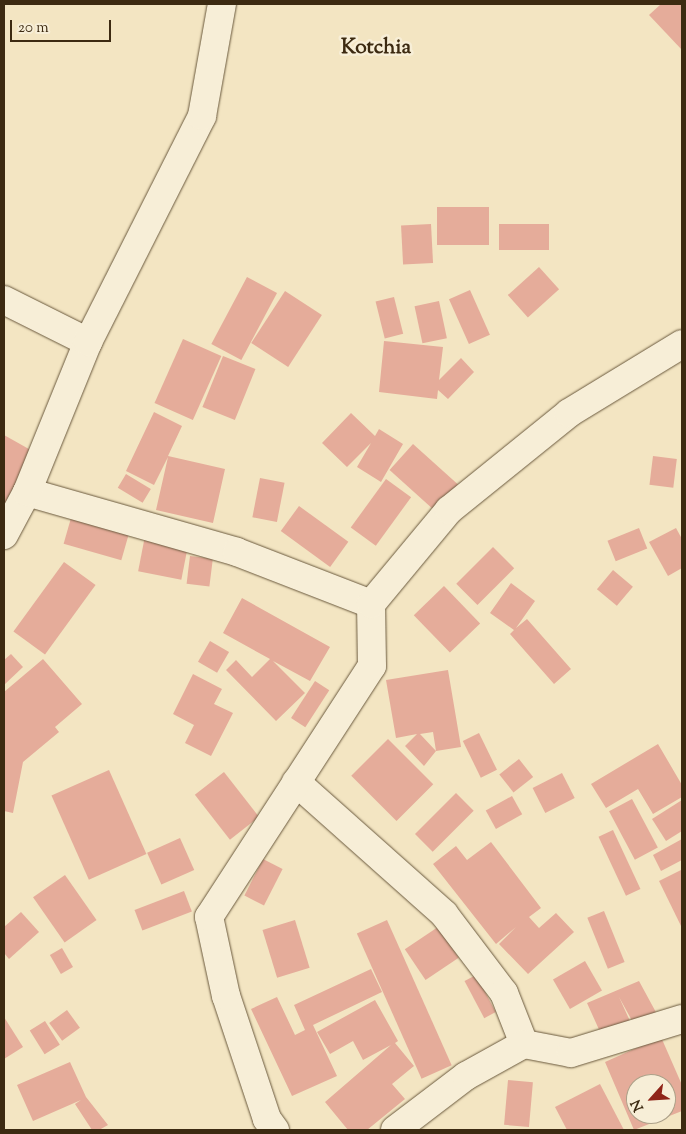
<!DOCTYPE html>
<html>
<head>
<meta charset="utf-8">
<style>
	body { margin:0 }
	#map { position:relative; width:686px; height:1134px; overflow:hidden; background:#f3e5c2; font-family:"Sorts Mill Goudy",serif }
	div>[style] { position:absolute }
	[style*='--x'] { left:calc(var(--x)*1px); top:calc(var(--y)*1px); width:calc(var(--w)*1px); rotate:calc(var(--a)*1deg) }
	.building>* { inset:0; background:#e5ac9a; transform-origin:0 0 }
	.roads { filter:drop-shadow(0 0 1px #6a593d) drop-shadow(0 0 1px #6a593d) }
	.minor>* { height:28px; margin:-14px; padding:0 14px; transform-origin:14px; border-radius:14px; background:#f7eed7 }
	.secondary>* { height:28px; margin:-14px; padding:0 14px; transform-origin:14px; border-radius:14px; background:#f7eed7 }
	span { translate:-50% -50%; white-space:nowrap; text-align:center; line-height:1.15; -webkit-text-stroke:5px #f7eed7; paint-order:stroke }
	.quarter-label { font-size:21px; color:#3c2a11; font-weight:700 }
	.frame { position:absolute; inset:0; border:5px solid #3c2a11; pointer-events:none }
	.north { position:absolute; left:626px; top:1074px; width:50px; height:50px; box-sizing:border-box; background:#f7eed7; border:1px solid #aca088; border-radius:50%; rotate:244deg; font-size:14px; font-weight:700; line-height:20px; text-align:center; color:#3c2a11 }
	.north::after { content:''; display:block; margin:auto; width:18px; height:22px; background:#8f2418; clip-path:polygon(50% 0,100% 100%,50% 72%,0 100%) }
	.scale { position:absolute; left:10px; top:20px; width:101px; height:22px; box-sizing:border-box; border:2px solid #3c2a11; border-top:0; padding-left:6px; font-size:15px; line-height:18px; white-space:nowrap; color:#3c2a11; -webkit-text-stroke:4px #f7eed7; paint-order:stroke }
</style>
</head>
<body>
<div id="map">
	<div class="building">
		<div style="clip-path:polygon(661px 4px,682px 4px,682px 50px,649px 15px)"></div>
		<div style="left:437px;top:207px;width:52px;height:38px"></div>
		<div style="left:431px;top:224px;width:39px;height:30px;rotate:87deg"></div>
		<div style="left:499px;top:224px;width:50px;height:26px"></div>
		<div style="left:539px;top:267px;width:30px;height:42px;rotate:48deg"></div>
		<div style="left:247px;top:277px;width:34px;height:76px;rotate:28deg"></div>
		<div style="left:470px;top:290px;width:49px;height:23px;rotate:66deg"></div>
		<div style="left:285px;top:291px;width:44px;height:62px;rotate:33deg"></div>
		<div style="left:394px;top:297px;width:38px;height:19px;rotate:76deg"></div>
		<div style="left:439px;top:301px;width:38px;height:25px;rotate:78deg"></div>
		<div style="left:183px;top:339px;width:42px;height:70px;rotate:24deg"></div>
		<div style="clip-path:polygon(384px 341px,443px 347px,439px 380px,461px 358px,474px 372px,448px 399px,438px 390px,437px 399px,379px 392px)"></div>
		<div style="left:223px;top:356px;width:35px;height:55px;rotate:22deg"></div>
		<div style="clip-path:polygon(154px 412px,182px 426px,168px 456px,225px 469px,213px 523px,156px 510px,168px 457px,154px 485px,126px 471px)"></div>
		<div style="clip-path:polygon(351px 413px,375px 436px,379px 429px,403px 444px,381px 482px,357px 467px,371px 443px,347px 467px,322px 443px)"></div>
		<div style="clip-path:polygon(4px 435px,36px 453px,4px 512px)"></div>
		<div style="left:413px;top:444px;width:64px;height:35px;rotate:42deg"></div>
		<div style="left:653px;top:456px;width:24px;height:29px;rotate:7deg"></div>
		<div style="left:126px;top:474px;width:29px;height:16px;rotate:31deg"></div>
		<div style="left:260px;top:478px;width:25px;height:40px;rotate:11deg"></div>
		<div style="left:386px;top:479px;width:31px;height:60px;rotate:36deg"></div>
		<div style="left:299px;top:506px;width:61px;height:31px;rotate:36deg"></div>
		<div style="left:73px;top:511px;width:60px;height:34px;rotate:16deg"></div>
		<div style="left:639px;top:528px;width:22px;height:34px;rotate:68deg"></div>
		<div style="clip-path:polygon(676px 528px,682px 539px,682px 568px,668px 576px,649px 542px)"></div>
		<div style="left:145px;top:536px;width:44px;height:36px;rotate:11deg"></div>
		<div style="left:493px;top:547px;width:30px;height:52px;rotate:45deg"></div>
		<div style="left:190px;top:556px;width:23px;height:28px;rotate:7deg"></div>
		<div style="left:64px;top:562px;width:39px;height:86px;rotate:36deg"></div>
		<div style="left:613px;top:570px;width:26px;height:25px;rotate:40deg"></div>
		<div style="clip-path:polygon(511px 583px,535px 601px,516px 628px,527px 619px,571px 669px,554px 684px,510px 634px,514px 630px,490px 613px)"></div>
		<div style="left:444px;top:586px;width:52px;height:42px;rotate:46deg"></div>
		<div style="clip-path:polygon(242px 598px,330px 647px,310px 681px,273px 661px,305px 693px,276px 721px,226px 670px,236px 660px,252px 677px,270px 659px,223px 633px)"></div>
		<div style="left:210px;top:641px;width:22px;height:24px;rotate:30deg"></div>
		<div style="clip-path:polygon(11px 654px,23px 667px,4px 685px,4px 660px)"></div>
		<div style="clip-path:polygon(43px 659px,82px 704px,55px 727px,59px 732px,23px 762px,13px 813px,4px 811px,4px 692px)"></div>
		<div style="clip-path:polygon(evenodd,448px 670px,461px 747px,436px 751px,424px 766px,405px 746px,417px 734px,396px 738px,386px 680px,448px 670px,433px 732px,436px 751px,420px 734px,433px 732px)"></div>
		<div style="clip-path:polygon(193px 674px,222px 689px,214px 704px,233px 713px,211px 756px,185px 743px,194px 725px,173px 714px)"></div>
		<div style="left:315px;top:681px;width:17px;height:44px;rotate:33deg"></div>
		<div style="left:479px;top:733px;width:41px;height:18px;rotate:64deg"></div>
		<div style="left:388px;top:739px;width:64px;height:52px;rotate:45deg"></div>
		<div style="clip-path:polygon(658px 744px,682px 785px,682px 797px,653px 814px,638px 789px,606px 808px,591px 784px)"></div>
		<div style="left:519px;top:759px;width:23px;height:25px;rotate:52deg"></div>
		<div style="left:109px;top:770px;width:92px;height:63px;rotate:66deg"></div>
		<div style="left:224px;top:772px;width:57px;height:37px;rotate:52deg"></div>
		<div style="left:562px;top:773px;width:28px;height:33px;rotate:63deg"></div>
		<div style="left:456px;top:793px;width:25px;height:58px;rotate:45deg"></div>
		<div style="left:512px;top:796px;width:21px;height:30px;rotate:61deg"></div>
		<div style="left:632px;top:799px;width:55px;height:26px;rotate:62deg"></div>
		<div style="clip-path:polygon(682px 800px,682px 831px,666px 841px,652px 819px)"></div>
		<div style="left:613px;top:830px;width:65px;height:16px;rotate:65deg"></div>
		<div style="left:180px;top:838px;width:35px;height:36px;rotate:66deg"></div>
		<div style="clip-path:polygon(682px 839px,682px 860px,661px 871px,653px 855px)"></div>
		<div style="clip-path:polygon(491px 842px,541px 908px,529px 917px,539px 928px,556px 913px,574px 932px,528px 974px,499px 944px,516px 927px,496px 944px,433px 864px,456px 846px,467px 860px)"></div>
		<div style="left:263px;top:859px;width:22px;height:41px;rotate:27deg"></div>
		<div style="clip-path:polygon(681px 870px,682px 872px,682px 928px,659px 881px)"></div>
		<div style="left:65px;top:875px;width:55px;height:39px;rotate:55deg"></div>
		<div style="left:184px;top:891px;width:22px;height:53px;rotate:69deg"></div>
		<div style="left:604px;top:911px;width:55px;height:18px;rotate:68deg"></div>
		<div style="clip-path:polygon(21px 912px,39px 932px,9px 959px,4px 953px,4px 927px)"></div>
		<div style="left:295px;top:920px;width:50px;height:34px;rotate:73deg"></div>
		<div style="left:387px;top:920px;width:159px;height:33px;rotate:66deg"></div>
		<div style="left:438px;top:927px;width:37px;height:40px;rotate:56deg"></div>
		<div style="left:62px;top:948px;width:22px;height:14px;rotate:60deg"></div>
		<div style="left:585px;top:961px;width:34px;height:37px;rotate:60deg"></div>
		<div style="clip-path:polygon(371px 969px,382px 992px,313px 1025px,337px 1076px,292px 1096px,251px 1009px,277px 997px,295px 1035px,305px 1030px,294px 1005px)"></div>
		<div style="left:476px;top:975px;width:42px;height:13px;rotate:62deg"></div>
		<div style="clip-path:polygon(639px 981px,658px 1016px,636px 1028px,619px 997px,635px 1032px,606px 1045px,587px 1003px)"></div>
		<div style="clip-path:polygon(375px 1000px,398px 1041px,395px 1043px,414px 1066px,392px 1084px,405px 1099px,367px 1130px,348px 1130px,325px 1102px,391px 1045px,363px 1060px,353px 1041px,330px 1054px,317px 1032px)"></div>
		<div style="left:67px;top:1010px;width:22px;height:22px;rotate:54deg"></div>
		<div style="clip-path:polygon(4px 1017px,23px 1047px,4px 1059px)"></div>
		<div style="left:45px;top:1021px;width:28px;height:18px;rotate:58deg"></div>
		<div style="clip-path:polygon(evenodd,661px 1037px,682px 1085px,682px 1111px,634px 1130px,605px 1062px,661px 1037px,636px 1084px,666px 1084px,666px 1114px,636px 1114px,636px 1084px)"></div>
		<div style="clip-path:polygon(70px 1062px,86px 1097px,108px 1125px,99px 1130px,92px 1130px,75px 1104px,81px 1100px,33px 1121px,17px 1085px)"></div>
		<div style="left:508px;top:1080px;width:25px;height:45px;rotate:5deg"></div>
		<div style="clip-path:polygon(600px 1084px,624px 1130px,567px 1130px,555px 1107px)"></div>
	</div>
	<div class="roads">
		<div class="minor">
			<div style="--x:4;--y:300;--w:94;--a:26.6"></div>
			<div style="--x:27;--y:492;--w:218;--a:15.9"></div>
			<div style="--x:237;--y:552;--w:144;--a:21.2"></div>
			<div style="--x:296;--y:782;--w:198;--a:41.7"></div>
			<div style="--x:444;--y:914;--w:99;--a:52.8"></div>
			<div style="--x:504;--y:993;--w:55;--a:68.6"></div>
			<div style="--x:275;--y:1130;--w:14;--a:-126"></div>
			<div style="--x:267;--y:1119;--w:130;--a:-108.4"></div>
			<div style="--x:226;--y:996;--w:81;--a:-102.1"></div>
			<div style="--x:209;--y:917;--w:299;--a:-57"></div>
			<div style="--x:372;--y:666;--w:62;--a:-90.9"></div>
			<div style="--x:371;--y:604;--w:122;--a:-50.3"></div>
			<div style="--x:449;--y:510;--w:154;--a:-38.9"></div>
			<div style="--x:569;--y:413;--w:132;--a:-31.4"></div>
			<div style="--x:395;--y:1130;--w:89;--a:-37.3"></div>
			<div style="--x:466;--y:1076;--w:66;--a:-28.9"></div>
			<div style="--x:524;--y:1044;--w:48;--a:10.8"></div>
			<div style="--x:571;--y:1053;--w:116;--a:-17"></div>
		</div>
		<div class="secondary">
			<div style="--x:4;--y:535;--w:49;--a:-61.9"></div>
			<div style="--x:27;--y:492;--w:162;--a:-67.9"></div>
			<div style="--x:88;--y:342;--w:253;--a:-63.2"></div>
			<div style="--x:202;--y:116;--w:114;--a:-79.9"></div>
		</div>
	</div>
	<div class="quarter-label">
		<span style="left:376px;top:48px">Kotchia</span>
	</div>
	<div class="frame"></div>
	<div class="north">N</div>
	<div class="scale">20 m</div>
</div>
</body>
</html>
